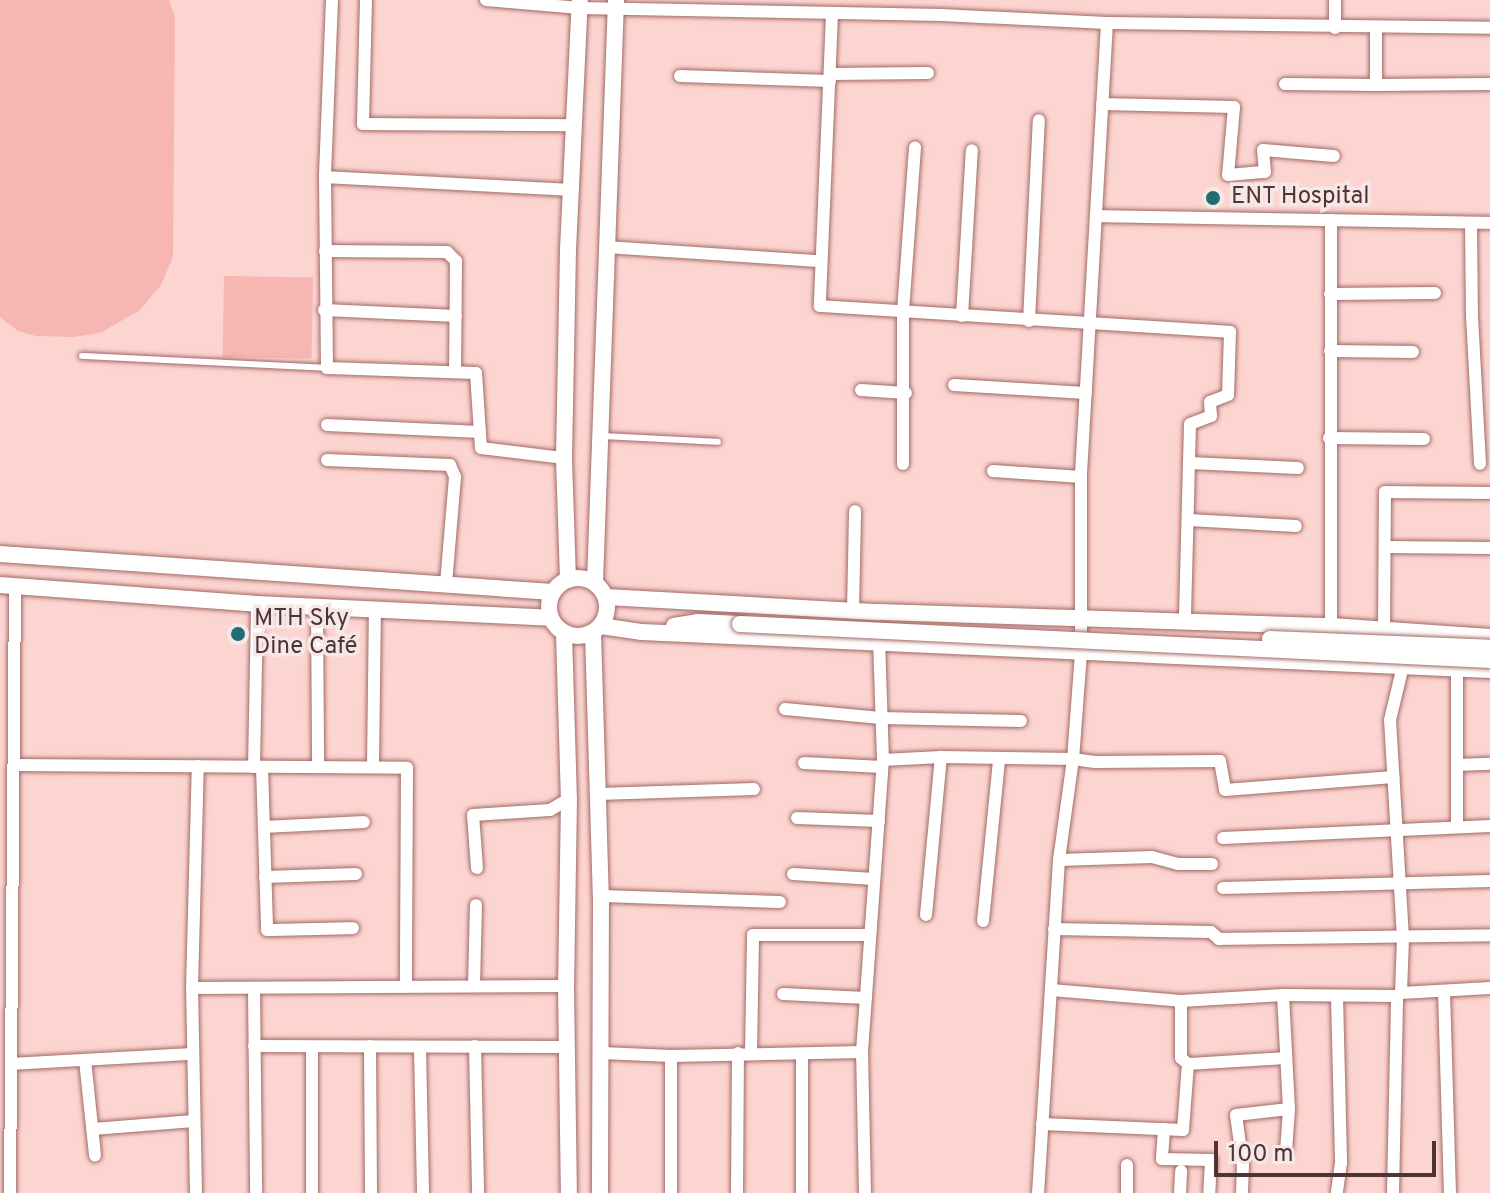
<!DOCTYPE html>
<html>
<head>
<meta charset="utf-8">
<style>
	body { margin:0 }
	#map { position:relative; width:1490px; height:1193px; overflow:hidden; background:#fcd4d0; font-family:Overpass,sans-serif }
	div>[style] { position:absolute }
	[style*='--x'] { left:calc(var(--x)*1px); top:calc(var(--y)*1px); width:calc(var(--w)*1px); rotate:calc(var(--a)*1deg) }
	.green>* { inset:0; background:#f6b6b1; transform-origin:0 0 }
	.roads { filter:drop-shadow(0 0 2px #a36965) drop-shadow(0 0 2px #a36965) }
	.service>* { height:6px; margin:-3px; padding:0 3px; transform-origin:3px; border-radius:3px; background:#fff }
	.minor>* { height:12px; margin:-6px; padding:0 6px; transform-origin:6px; border-radius:6px; background:#fff }
	.tertiary>* { height:16px; margin:-8px; padding:0 8px; transform-origin:8px; border-radius:8px; background:#fff }
	.tertiary>.ring { margin:-8px; padding:0; box-sizing:content-box; background:none; border:16px solid #fff; border-radius:50% }
	.bridges { filter:drop-shadow(0 0 2px #a36965) drop-shadow(0 0 2px #a36965) }
	.tertiary-bridge>* { height:16px; margin:-8px; padding:0 8px; transform-origin:8px; border-radius:8px; background:#fff }
	.dots>* { width:22px; height:22px; translate:-50% -50%; box-sizing:border-box; border:4px solid #f6e8e7; border-radius:50% }
	span { translate:-50% -50%; white-space:nowrap; text-align:center; line-height:1.15; -webkit-text-stroke:7px #f6e8e7; paint-order:stroke }
	.poi-label { font-size:24px; color:#4e3432 }
	.left { translate:0 -50%; text-align:left }
	.scale { position:absolute; left:1214px; top:1141px; width:222px; height:36px; box-sizing:border-box; border:4px solid #4e3432; border-top:0; padding-left:10px; font-size:24px; line-height:28px; white-space:nowrap; color:#4e3432; -webkit-text-stroke:6px #f6e8e7; paint-order:stroke }
</style>
</head>
<body>
<div id="map">
	<div class="green">
		<div style="clip-path:polygon(0 0,169px 0,175px 17px,173px 257px,161px 285px,140px 310px,100px 333px,74px 337px,36px 336px,18px 331px,0 317px)"></div>
		<div style="left:224px;top:276px;width:89px;height:81px;rotate:1deg"></div>
	</div>
	<div class="roads">
		<div class="service">
			<div style="--x:82;--y:356;--w:245;--a:2.8"></div>
			<div style="--x:601;--y:436;--w:117;--a:2.9"></div>
		</div>
		<div class="minor">
			<div style="--x:332;--y:0;--w:177;--a:92.3"></div>
			<div style="--x:325;--y:177;--w:191;--a:89.4"></div>
			<div style="--x:327;--y:368;--w:149;--a:1.9"></div>
			<div style="--x:476;--y:373;--w:75;--a:86.2"></div>
			<div style="--x:481;--y:448;--w:84;--a:6.9"></div>
			<div style="--x:366;--y:0;--w:124;--a:91.4"></div>
			<div style="--x:363;--y:124;--w:211;--a:0.3"></div>
			<div style="--x:486;--y:0;--w:94;--a:4.9"></div>
			<div style="--x:580;--y:8;--w:362;--a:1.1"></div>
			<div style="--x:942;--y:15;--w:165;--a:2.8"></div>
			<div style="--x:1107;--y:23;--w:455;--a:93.3"></div>
			<div style="--x:1081;--y:477;--w:176;--a:90"></div>
			<div style="--x:1081;--y:653;--w:106;--a:94.3"></div>
			<div style="--x:1073;--y:759;--w:102;--a:97.9"></div>
			<div style="--x:1059;--y:860;--w:334;--a:93.6"></div>
			<div style="--x:1335;--y:0;--w:28;--a:90"></div>
			<div style="--x:832;--y:14;--w:292;--a:92.4"></div>
			<div style="--x:820;--y:306;--w:411;--a:3.6"></div>
			<div style="--x:1230;--y:332;--w:63;--a:91.8"></div>
			<div style="--x:1228;--y:395;--w:19;--a:159"></div>
			<div style="--x:1210;--y:402;--w:14;--a:86"></div>
			<div style="--x:1211;--y:416;--w:22;--a:159"></div>
			<div style="--x:1190;--y:424;--w:197;--a:91.5"></div>
			<div style="--x:1107;--y:23;--w:383;--a:0.7"></div>
			<div style="--x:1376;--y:28;--w:57;--a:90"></div>
			<div style="--x:1376;--y:85;--w:114;--a:-0.5"></div>
			<div style="--x:830;--y:74;--w:98;--a:-0.6"></div>
			<div style="--x:680;--y:76;--w:150;--a:1.9"></div>
			<div style="--x:1285;--y:84;--w:91;--a:0.6"></div>
			<div style="--x:1102;--y:104;--w:132;--a:1.3"></div>
			<div style="--x:1234;--y:107;--w:68;--a:95"></div>
			<div style="--x:1228;--y:175;--w:37;--a:-5"></div>
			<div style="--x:1265;--y:172;--w:22;--a:-95"></div>
			<div style="--x:1263;--y:150;--w:71;--a:4.8"></div>
			<div style="--x:325;--y:177;--w:246;--a:3"></div>
			<div style="--x:1096;--y:216;--w:394;--a:1"></div>
			<div style="--x:1331;--y:220;--w:406;--a:90"></div>
			<div style="--x:1471;--y:223;--w:93;--a:89.4"></div>
			<div style="--x:1472;--y:316;--w:148;--a:86.9"></div>
			<div style="--x:606;--y:247;--w:213;--a:3.8"></div>
			<div style="--x:325;--y:251;--w:122;--a:0.5"></div>
			<div style="--x:447;--y:252;--w:13;--a:45"></div>
			<div style="--x:456;--y:261;--w:111;--a:90.5"></div>
			<div style="--x:1330;--y:294;--w:105;--a:-0.5"></div>
			<div style="--x:324;--y:310;--w:132;--a:2.6"></div>
			<div style="--x:962;--y:316;--w:166;--a:-86.6"></div>
			<div style="--x:1029;--y:321;--w:201;--a:-87.2"></div>
			<div style="--x:1330;--y:351;--w:83;--a:0.7"></div>
			<div style="--x:954;--y:385;--w:132;--a:3.5"></div>
			<div style="--x:861;--y:390;--w:45;--a:3.8"></div>
			<div style="--x:327;--y:425;--w:153;--a:2.6"></div>
			<div style="--x:1329;--y:438;--w:95;--a:0.6"></div>
			<div style="--x:327;--y:460;--w:123;--a:2.3"></div>
			<div style="--x:450;--y:465;--w:13;--a:67"></div>
			<div style="--x:455;--y:477;--w:108;--a:94.8"></div>
			<div style="--x:1190;--y:463;--w:108;--a:2.7"></div>
			<div style="--x:903;--y:464;--w:153;--a:-90"></div>
			<div style="--x:903;--y:311;--w:164;--a:-85.8"></div>
			<div style="--x:993;--y:471;--w:88;--a:3.9"></div>
			<div style="--x:1189;--y:520;--w:107;--a:3.2"></div>
			<div style="--x:1385;--y:547;--w:105;--a:0.5"></div>
			<div style="--x:317;--y:607;--w:160;--a:89.6"></div>
			<div style="--x:853;--y:610;--w:99;--a:-88.8"></div>
			<div style="--x:1384;--y:630;--w:138;--a:-89.6"></div>
			<div style="--x:1385;--y:492;--w:105;--a:0.5"></div>
			<div style="--x:785;--y:709;--w:96;--a:5.4"></div>
			<div style="--x:881;--y:718;--w:140;--a:1.2"></div>
			<div style="--x:883;--y:760;--w:58;--a:-3"></div>
			<div style="--x:941;--y:757;--w:132;--a:0.9"></div>
			<div style="--x:1073;--y:759;--w:22;--a:8"></div>
			<div style="--x:1095;--y:762;--w:125;--a:-0.5"></div>
			<div style="--x:1220;--y:761;--w:29;--a:80"></div>
			<div style="--x:1225;--y:790;--w:169;--a:-4.4"></div>
			<div style="--x:804;--y:763;--w:78;--a:2.9"></div>
			<div style="--x:16;--y:765;--w:391;--a:0.4"></div>
			<div style="--x:407;--y:768;--w:217;--a:90.3"></div>
			<div style="--x:1457;--y:765;--w:33;--a:-2"></div>
			<div style="--x:254;--y:767;--w:163;--a:-88.9"></div>
			<div style="--x:262;--y:767;--w:163;--a:88.2"></div>
			<div style="--x:267;--y:930;--w:86;--a:-1.3"></div>
			<div style="--x:373;--y:767;--w:157;--a:-89.3"></div>
			<div style="--x:598;--y:794;--w:156;--a:-1.8"></div>
			<div style="--x:797;--y:818;--w:82;--a:2.1"></div>
			<div style="--x:1457;--y:826;--w:157;--a:-90"></div>
			<div style="--x:264;--y:827;--w:100;--a:-2.9"></div>
			<div style="--x:1223;--y:838;--w:267;--a:-2.6"></div>
			<div style="--x:1059;--y:860;--w:93;--a:-1.8"></div>
			<div style="--x:1152;--y:857;--w:27;--a:15"></div>
			<div style="--x:1178;--y:864;--w:34;--a:0"></div>
			<div style="--x:477;--y:868;--w:53;--a:-94.3"></div>
			<div style="--x:473;--y:815;--w:77;--a:-3.7"></div>
			<div style="--x:550;--y:810;--w:22;--a:-30"></div>
			<div style="--x:793;--y:874;--w:81;--a:3.5"></div>
			<div style="--x:265;--y:877;--w:91;--a:-1.9"></div>
			<div style="--x:1223;--y:888;--w:267;--a:-1.5"></div>
			<div style="--x:601;--y:896;--w:179;--a:1.9"></div>
			<div style="--x:926;--y:915;--w:159;--a:-84.6"></div>
			<div style="--x:983;--y:921;--w:162;--a:-84.3"></div>
			<div style="--x:1054;--y:929;--w:157;--a:1.1"></div>
			<div style="--x:1211;--y:932;--w:11;--a:41"></div>
			<div style="--x:1219;--y:939;--w:271;--a:-0.8"></div>
			<div style="--x:474;--y:986;--w:81;--a:-88.6"></div>
			<div style="--x:192;--y:988;--w:374;--a:-0.3"></div>
			<div style="--x:254;--y:988;--w:205;--a:89.4"></div>
			<div style="--x:1051;--y:990;--w:130;--a:4.8"></div>
			<div style="--x:1181;--y:1001;--w:102;--a:-3.4"></div>
			<div style="--x:1283;--y:995;--w:114;--a:0.5"></div>
			<div style="--x:1397;--y:996;--w:5;--a:-37"></div>
			<div style="--x:1401;--y:993;--w:89;--a:-3.2"></div>
			<div style="--x:1444;--y:992;--w:201;--a:88.3"></div>
			<div style="--x:1401;--y:993;--w:55;--a:-87.9"></div>
			<div style="--x:1403;--y:938;--w:218;--a:-93.4"></div>
			<div style="--x:1390;--y:720;--w:56;--a:-76.5"></div>
			<div style="--x:783;--y:994;--w:83;--a:2.8"></div>
			<div style="--x:1283;--y:995;--w:114;--a:87"></div>
			<div style="--x:1289;--y:1109;--w:43;--a:94"></div>
			<div style="--x:1337;--y:996;--w:167;--a:88.6"></div>
			<div style="--x:1341;--y:1163;--w:30;--a:98"></div>
			<div style="--x:254;--y:1046;--w:313;--a:0.2"></div>
			<div style="--x:370;--y:1046;--w:147;--a:89.6"></div>
			<div style="--x:475;--y:1046;--w:147;--a:88.8"></div>
			<div style="--x:312;--y:1047;--w:146;--a:90"></div>
			<div style="--x:420;--y:1048;--w:145;--a:88.8"></div>
			<div style="--x:602;--y:1053;--w:69;--a:2.5"></div>
			<div style="--x:671;--y:1056;--w:191;--a:-1.2"></div>
			<div style="--x:751;--y:1054;--w:119;--a:-89"></div>
			<div style="--x:753;--y:935;--w:117;--a:0"></div>
			<div style="--x:802;--y:1055;--w:138;--a:90"></div>
			<div style="--x:671;--y:1056;--w:137;--a:90"></div>
			<div style="--x:85;--y:1060;--w:96;--a:84"></div>
			<div style="--x:11;--y:1064;--w:180;--a:-3.2"></div>
			<div style="--x:1188;--y:1064;--w:97;--a:-3.5"></div>
			<div style="--x:1042;--y:1124;--w:141;--a:2.4"></div>
			<div style="--x:1183;--y:1130;--w:66;--a:-85.7"></div>
			<div style="--x:1188;--y:1064;--w:9;--a:-139"></div>
			<div style="--x:1181;--y:1058;--w:57;--a:-90"></div>
			<div style="--x:93;--y:1129;--w:101;--a:-4.5"></div>
			<div style="--x:1164;--y:1129;--w:30;--a:94"></div>
			<div style="--x:1162;--y:1159;--w:49;--a:1.2"></div>
			<div style="--x:1211;--y:1160;--w:33;--a:93"></div>
			<div style="--x:10;--y:1193;--w:607;--a:-89.53"></div>
			<div style="--x:196;--y:1193;--w:205;--a:-91.1"></div>
			<div style="--x:192;--y:988;--w:222;--a:-88.5"></div>
			<div style="--x:737;--y:1193;--w:140;--a:-89.6"></div>
			<div style="--x:865;--y:1193;--w:141;--a:-91.2"></div>
			<div style="--x:862;--y:1052;--w:293;--a:-85.9"></div>
			<div style="--x:883;--y:760;--w:118;--a:-91.9"></div>
			<div style="--x:1127;--y:1193;--w:28;--a:-90"></div>
			<div style="--x:1180;--y:1193;--w:22;--a:-87"></div>
			<div style="--x:1242;--y:1193;--w:27;--a:-88"></div>
			<div style="--x:1243;--y:1166;--w:51;--a:-97.8"></div>
			<div style="--x:1236;--y:1115;--w:53;--a:-6.5"></div>
			<div style="--x:1393;--y:1193;--w:197;--a:-88.8"></div>
		</div>
		<div class="tertiary">
			<div style="--x:0;--y:554;--w:554;--a:3.93"></div>
			<div class="ring" style="left:549px;top:578px;width:42px;height:42px"></div>
			<div style="--x:568;--y:580;--w:122;--a:-91.9"></div>
			<div style="--x:564;--y:458;--w:208;--a:-88.9"></div>
			<div style="--x:568;--y:250;--w:250;--a:-87.3"></div>
			<div style="--x:595;--y:582;--w:582;--a:-87.93"></div>
			<div style="--x:0;--y:585;--w:258;--a:4.2"></div>
			<div style="--x:257;--y:604;--w:294;--a:2.7"></div>
			<div style="--x:606;--y:597;--w:272;--a:3.2"></div>
			<div style="--x:878;--y:612;--w:453;--a:1.8"></div>
			<div style="--x:1331;--y:626;--w:159;--a:4"></div>
			<div style="--x:601;--y:626;--w:40;--a:8.5"></div>
			<div style="--x:641;--y:632;--w:850;--a:2.56"></div>
			<div style="--x:674;--y:626;--w:24;--a:-9"></div>
			<div style="--x:698;--y:622;--w:42;--a:2.7"></div>
			<div style="--x:564;--y:633;--w:166;--a:88.3"></div>
			<div style="--x:569;--y:799;--w:187;--a:90.9"></div>
			<div style="--x:566;--y:986;--w:207;--a:89.2"></div>
			<div style="--x:593;--y:633;--w:263;--a:88.3"></div>
			<div style="--x:601;--y:896;--w:297;--a:90.2"></div>
		</div>
	</div>
	<div class="bridges">
		<div class="tertiary-bridge">
			<div style="--x:740;--y:624;--w:751;--a:2.75"></div>
			<div style="--x:1270;--y:639;--w:220;--a:2.3"></div>
		</div>
	</div>
	<div class="dots">
		<div style="left:1213px;top:198px;background:#216c73"></div>
		<div style="left:238px;top:634px;background:#216c73"></div>
	</div>
	<div class="poi-label">
		<span class="left" style="left:1231px;top:198px">ENT Hospital</span>
		<span class="left" style="left:254px;top:634px">MTH Sky<br>Dine Café</span>
	</div>
	<div class="scale">100 m</div>
</div>
</body>
</html>
